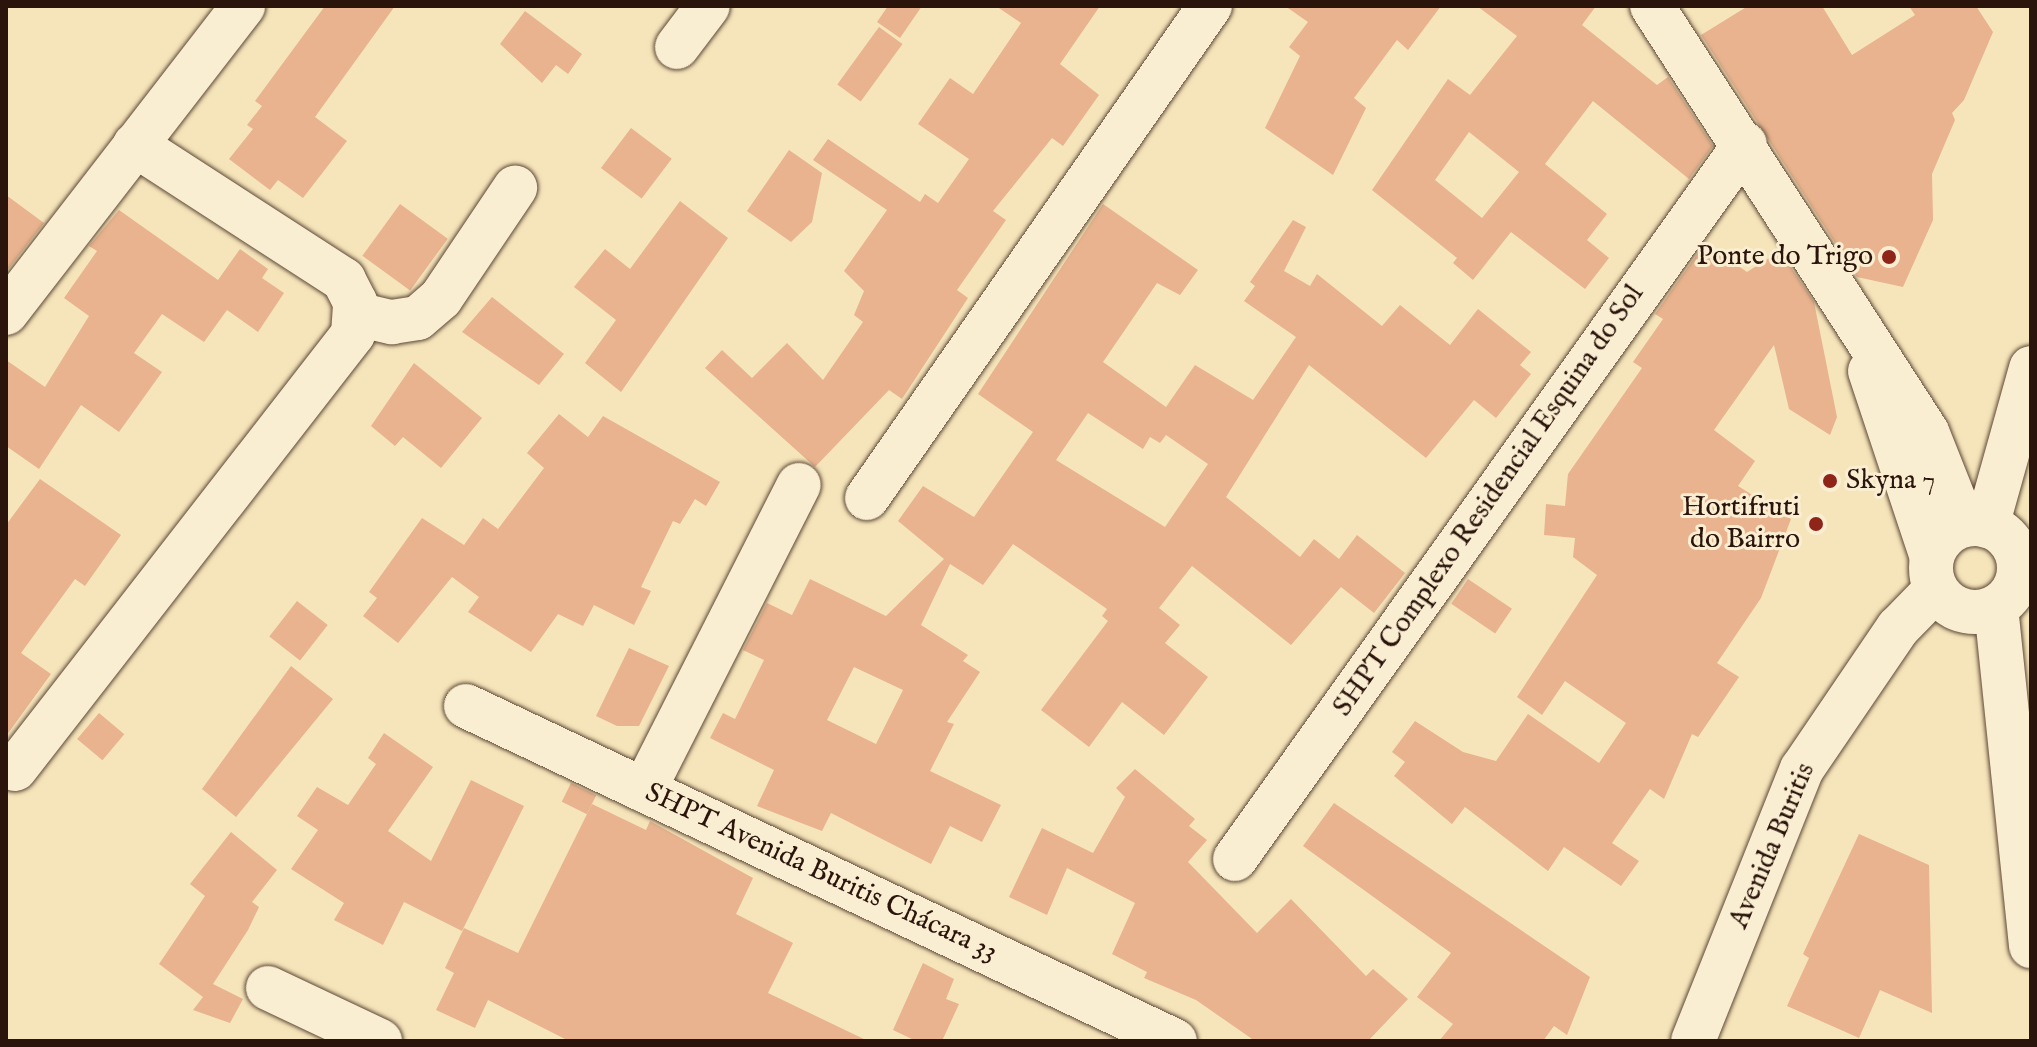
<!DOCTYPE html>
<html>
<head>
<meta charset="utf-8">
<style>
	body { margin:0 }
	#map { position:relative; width:2037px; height:1047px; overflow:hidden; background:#f6e5ba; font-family:"IM FELL English",serif }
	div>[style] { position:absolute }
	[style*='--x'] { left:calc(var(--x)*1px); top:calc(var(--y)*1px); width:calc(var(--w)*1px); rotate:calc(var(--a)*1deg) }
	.building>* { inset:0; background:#e8b38e; transform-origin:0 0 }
	.roads { filter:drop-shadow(0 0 2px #5d4837) drop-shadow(0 0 2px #5d4837) }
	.minor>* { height:44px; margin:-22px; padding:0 22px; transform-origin:22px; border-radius:22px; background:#f9eed2 }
	.minor>.ring { margin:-22px; padding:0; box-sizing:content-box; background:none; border:44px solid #f9eed2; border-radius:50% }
	.dots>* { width:22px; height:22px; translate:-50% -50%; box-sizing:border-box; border:4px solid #f9eed2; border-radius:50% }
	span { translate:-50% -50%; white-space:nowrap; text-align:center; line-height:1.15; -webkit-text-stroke:6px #f9eed2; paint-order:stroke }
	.poi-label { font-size:28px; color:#2a140b }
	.right { translate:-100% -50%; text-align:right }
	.left { translate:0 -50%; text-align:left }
	.street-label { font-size:28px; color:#2a140b }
	.frame { position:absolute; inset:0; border:8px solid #2a140b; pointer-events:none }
</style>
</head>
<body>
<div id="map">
	<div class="building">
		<div style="clip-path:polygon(325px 6px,395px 6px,315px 117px,347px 141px,303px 198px,278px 180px,270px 190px,229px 159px,253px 129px,247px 125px,262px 106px,255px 101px)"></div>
		<div style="clip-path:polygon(888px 6px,922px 6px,900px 38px,877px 22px)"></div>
		<div style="clip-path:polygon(996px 6px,1100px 6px,1060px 64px,1099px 95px,1063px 146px,1052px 138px,993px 211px,1006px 220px,957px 290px,968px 298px,902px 399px,889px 390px,815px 467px,705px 368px,722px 350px,752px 378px,787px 343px,823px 380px,863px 322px,854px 315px,864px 291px,844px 271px,887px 210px,813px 160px,828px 139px,920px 202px,925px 194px,938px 203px,969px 159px,918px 124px,950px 78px,973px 94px,1021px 23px)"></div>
		<div style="clip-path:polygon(1285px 6px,1441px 6px,1408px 50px,1397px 40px,1354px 98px,1366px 108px,1333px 175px,1265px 128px,1300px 56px,1289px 47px,1308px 22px)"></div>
		<div style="clip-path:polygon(evenodd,1477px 6px,1596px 6px,1582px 25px,1657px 85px,1668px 77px,1713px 146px,1689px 179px,1593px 101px,1545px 164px,1607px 214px,1587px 240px,1609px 258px,1585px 289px,1511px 232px,1473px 280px,1453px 263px,1457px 258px,1372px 190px,1448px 79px,1470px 95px,1517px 36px,1477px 6px,1469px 132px,1519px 172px,1482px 218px,1435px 180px,1469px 132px)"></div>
		<div style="clip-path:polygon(1748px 6px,1822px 6px,1852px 55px,1915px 15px,1909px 6px,1976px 6px,1993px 32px,1964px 100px,1952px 113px,1955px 120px,1932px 174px,1933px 220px,1903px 287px,1857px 277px,1701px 35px)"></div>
		<div style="clip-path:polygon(525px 11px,582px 54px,568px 74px,556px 65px,542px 83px,500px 44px)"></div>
		<div style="left:879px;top:27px;width:29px;height:71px;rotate:36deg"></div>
		<div style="left:631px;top:128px;width:51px;height:50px;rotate:37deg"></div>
		<div style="clip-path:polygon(789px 150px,822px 173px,812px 222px,791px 242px,747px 211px)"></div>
		<div style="clip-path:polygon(6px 195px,44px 223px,6px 272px)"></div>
		<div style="clip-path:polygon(680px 201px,728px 238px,621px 392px,585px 363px,616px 320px,574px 287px,605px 249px,630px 269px)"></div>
		<div style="left:400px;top:204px;width:59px;height:64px;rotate:36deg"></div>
		<div style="clip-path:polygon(evenodd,1103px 204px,1198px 270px,1180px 295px,1157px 283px,1103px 362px,1166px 407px,1195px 365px,1253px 400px,1296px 337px,1244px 301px,1255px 286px,1250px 282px,1293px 220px,1306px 227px,1284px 271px,1310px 286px,1317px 274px,1382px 326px,1400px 305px,1450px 345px,1478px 309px,1531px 352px,1520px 365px,1531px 374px,1496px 418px,1474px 400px,1426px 458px,1309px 365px,1226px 497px,1300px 557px,1314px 539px,1339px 559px,1357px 535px,1405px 573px,1374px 613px,1341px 587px,1291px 645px,1192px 566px,1159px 608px,1180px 625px,1165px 643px,1208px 677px,1164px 735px,1122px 702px,1089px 747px,1041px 710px,1108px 621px,1102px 616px,1107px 609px,1013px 544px,983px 585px,950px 564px,921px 625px,968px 655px,963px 661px,980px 672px,947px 722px,954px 724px,930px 771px,1001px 805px,982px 842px,950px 826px,931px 864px,831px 813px,822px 831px,757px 806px,774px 770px,710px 738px,723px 713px,735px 719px,764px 660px,743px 650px,767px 603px,792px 615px,810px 579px,886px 616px,944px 559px,898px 521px,923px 486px,974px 517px,1033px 432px,978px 394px,1103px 204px,1088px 413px,1143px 449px,1150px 437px,1160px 443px,1166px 435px,1208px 464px,1165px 527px,1056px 460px,1088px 413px,1103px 204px,854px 667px,903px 690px,876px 744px,827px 720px,854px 667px)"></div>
		<div style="clip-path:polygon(119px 210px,218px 280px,240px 249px,268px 269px,262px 278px,284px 293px,258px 332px,227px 310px,204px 342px,162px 314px,134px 353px,162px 372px,119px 432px,81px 405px,39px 469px,6px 446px,6px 360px,45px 387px,89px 316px,64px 298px,97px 251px,89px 246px)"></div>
		<div style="clip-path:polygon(1705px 243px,1747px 272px,1780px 251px,1814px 302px,1837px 417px,1830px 435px,1789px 409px,1774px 345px,1714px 430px,1755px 461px,1738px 486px,1791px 519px,1761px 598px,1717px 663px,1739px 677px,1698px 737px,1692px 734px,1664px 799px,1650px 789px,1612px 843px,1639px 861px,1621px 886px,1564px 847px,1548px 871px,1465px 807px,1452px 824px,1394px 776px,1405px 762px,1392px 752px,1415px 721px,1463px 752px,1496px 761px,1528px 714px,1599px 763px,1626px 723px,1565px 681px,1542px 715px,1517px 697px,1597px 575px,1573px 557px,1575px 538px,1544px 535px,1546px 504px,1565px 506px,1568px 474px,1642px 368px,1633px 362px,1663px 319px,1655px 314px)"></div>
		<div style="clip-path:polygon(492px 297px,564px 354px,539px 385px,462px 332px)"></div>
		<div style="clip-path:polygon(414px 363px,482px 418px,441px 468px,403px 437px,395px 446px,371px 426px)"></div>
		<div style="clip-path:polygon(559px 414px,588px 437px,603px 416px,720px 482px,706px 506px,695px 499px,680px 524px,673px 521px,641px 587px,651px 591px,634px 625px,594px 605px,583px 626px,558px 614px,531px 652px,468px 612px,479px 597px,452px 577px,398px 643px,363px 616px,377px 598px,369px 592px,422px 518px,464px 545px,483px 518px,498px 529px,544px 468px,527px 453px)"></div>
		<div style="clip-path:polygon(40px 479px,121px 535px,85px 586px,75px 579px,21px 653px,51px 674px,6px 736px,6px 525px)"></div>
		<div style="left:1468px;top:579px;width:53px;height:30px;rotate:34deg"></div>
		<div style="left:297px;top:601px;width:39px;height:45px;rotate:38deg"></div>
		<div style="clip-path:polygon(629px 648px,669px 666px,639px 726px,617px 726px,596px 716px)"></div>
		<div style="clip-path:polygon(291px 666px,333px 699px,236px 817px,202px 789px)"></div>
		<div style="left:99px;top:713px;width:33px;height:34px;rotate:40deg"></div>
		<div style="clip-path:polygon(384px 733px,433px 767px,388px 831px,431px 861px,471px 780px,524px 806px,462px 931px,404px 902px,383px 945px,334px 920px,344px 903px,291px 869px,318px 830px,297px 816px,317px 787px,348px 805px,376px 764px,368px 758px)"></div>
		<div style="clip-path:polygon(1135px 769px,1195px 819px,1189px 826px,1207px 840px,1188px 862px,1257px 933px,1291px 899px,1366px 976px,1373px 969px,1408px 999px,1368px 1041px,1255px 1041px,1196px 1000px,1144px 978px,1147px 972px,1112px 954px,1135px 903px,1067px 868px,1047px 915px,1009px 897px,1042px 828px,1093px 853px,1125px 797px,1116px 788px)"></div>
		<div style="left:571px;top:783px;width:28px;height:21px;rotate:26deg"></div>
		<div style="clip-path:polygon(1334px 803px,1590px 977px,1567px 1035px,1554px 1026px,1543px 1041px,1439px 1041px,1453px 1024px,1417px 997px,1451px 953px,1303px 846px)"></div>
		<div style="clip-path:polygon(592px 804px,646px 830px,650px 821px,753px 878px,736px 914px,793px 943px,768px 993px,868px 1041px,569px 1041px,488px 1000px,475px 1028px,436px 1010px,454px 973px,445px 968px,464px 928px,518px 953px)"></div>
		<div style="clip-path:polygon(231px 832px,277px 870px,252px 902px,259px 907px,248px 930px,213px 984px,243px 999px,230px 1023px,193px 1010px,203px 997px,159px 964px,205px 896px,190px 884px)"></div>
		<div style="clip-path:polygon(1859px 834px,1929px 865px,1932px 1013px,1880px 990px,1859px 1038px,1787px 1006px,1809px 958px,1803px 954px)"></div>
		<div style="clip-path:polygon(923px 963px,954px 979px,946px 999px,959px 1004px,942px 1041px,916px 1041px,893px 1030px)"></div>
	</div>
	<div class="roads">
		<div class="minor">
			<div style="--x:1652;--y:6;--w:507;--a:57.16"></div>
			<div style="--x:1927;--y:432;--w:100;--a:68.3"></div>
			<div style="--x:677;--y:47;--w:51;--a:-52.9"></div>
			<div style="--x:6;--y:313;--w:388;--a:-52.3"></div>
			<div style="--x:356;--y:314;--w:37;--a:13"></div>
			<div style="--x:392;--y:322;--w:26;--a:-9"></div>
			<div style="--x:418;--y:318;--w:30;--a:-41"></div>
			<div style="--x:441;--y:298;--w:133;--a:-56.1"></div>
			<div style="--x:1870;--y:371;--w:196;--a:71.6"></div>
			<div style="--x:867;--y:498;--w:600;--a:-55.12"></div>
			<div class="ring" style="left:1931px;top:524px;width:44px;height:44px"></div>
			<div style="--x:1987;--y:526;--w:164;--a:-74.4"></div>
			<div style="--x:1996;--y:607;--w:341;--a:84.1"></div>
			<div style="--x:466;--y:706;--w:784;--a:25.29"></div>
			<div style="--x:15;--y:769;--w:551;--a:-52.15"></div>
			<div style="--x:353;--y:334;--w:32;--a:-86"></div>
			<div style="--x:355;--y:302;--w:25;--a:-117"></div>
			<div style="--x:344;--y:280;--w:249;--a:-147.1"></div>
			<div style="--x:644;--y:790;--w:342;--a:-63.1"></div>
			<div style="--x:1235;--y:859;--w:878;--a:-54.5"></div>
			<div style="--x:268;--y:988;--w:124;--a:25.3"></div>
			<div style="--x:1693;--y:1041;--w:293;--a:-68.2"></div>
			<div style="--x:1802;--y:769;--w:171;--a:-55.8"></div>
			<div style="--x:1898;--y:628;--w:54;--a:-45.7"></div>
		</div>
	</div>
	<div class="dots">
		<div style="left:1889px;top:257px;background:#8f2418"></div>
		<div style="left:1830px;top:481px;background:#8f2418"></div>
		<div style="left:1816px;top:524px;background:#8f2418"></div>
	</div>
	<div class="poi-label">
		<span class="right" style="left:1873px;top:257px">Ponte do Trigo</span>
		<span class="left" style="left:1846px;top:481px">Skyna 7</span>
		<span class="right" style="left:1800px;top:524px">Hortifruti<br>do Bairro</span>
	</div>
	<div class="street-label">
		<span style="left:1489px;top:501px;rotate:-55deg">SHPT Complexo Residencial Esquina do Sol</span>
		<span style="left:1773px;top:846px;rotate:-67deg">Avenida Buritis</span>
		<span style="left:821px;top:873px;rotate:25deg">SHPT Avenida Buritis Chácara 33</span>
	</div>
	<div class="frame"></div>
</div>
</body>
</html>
